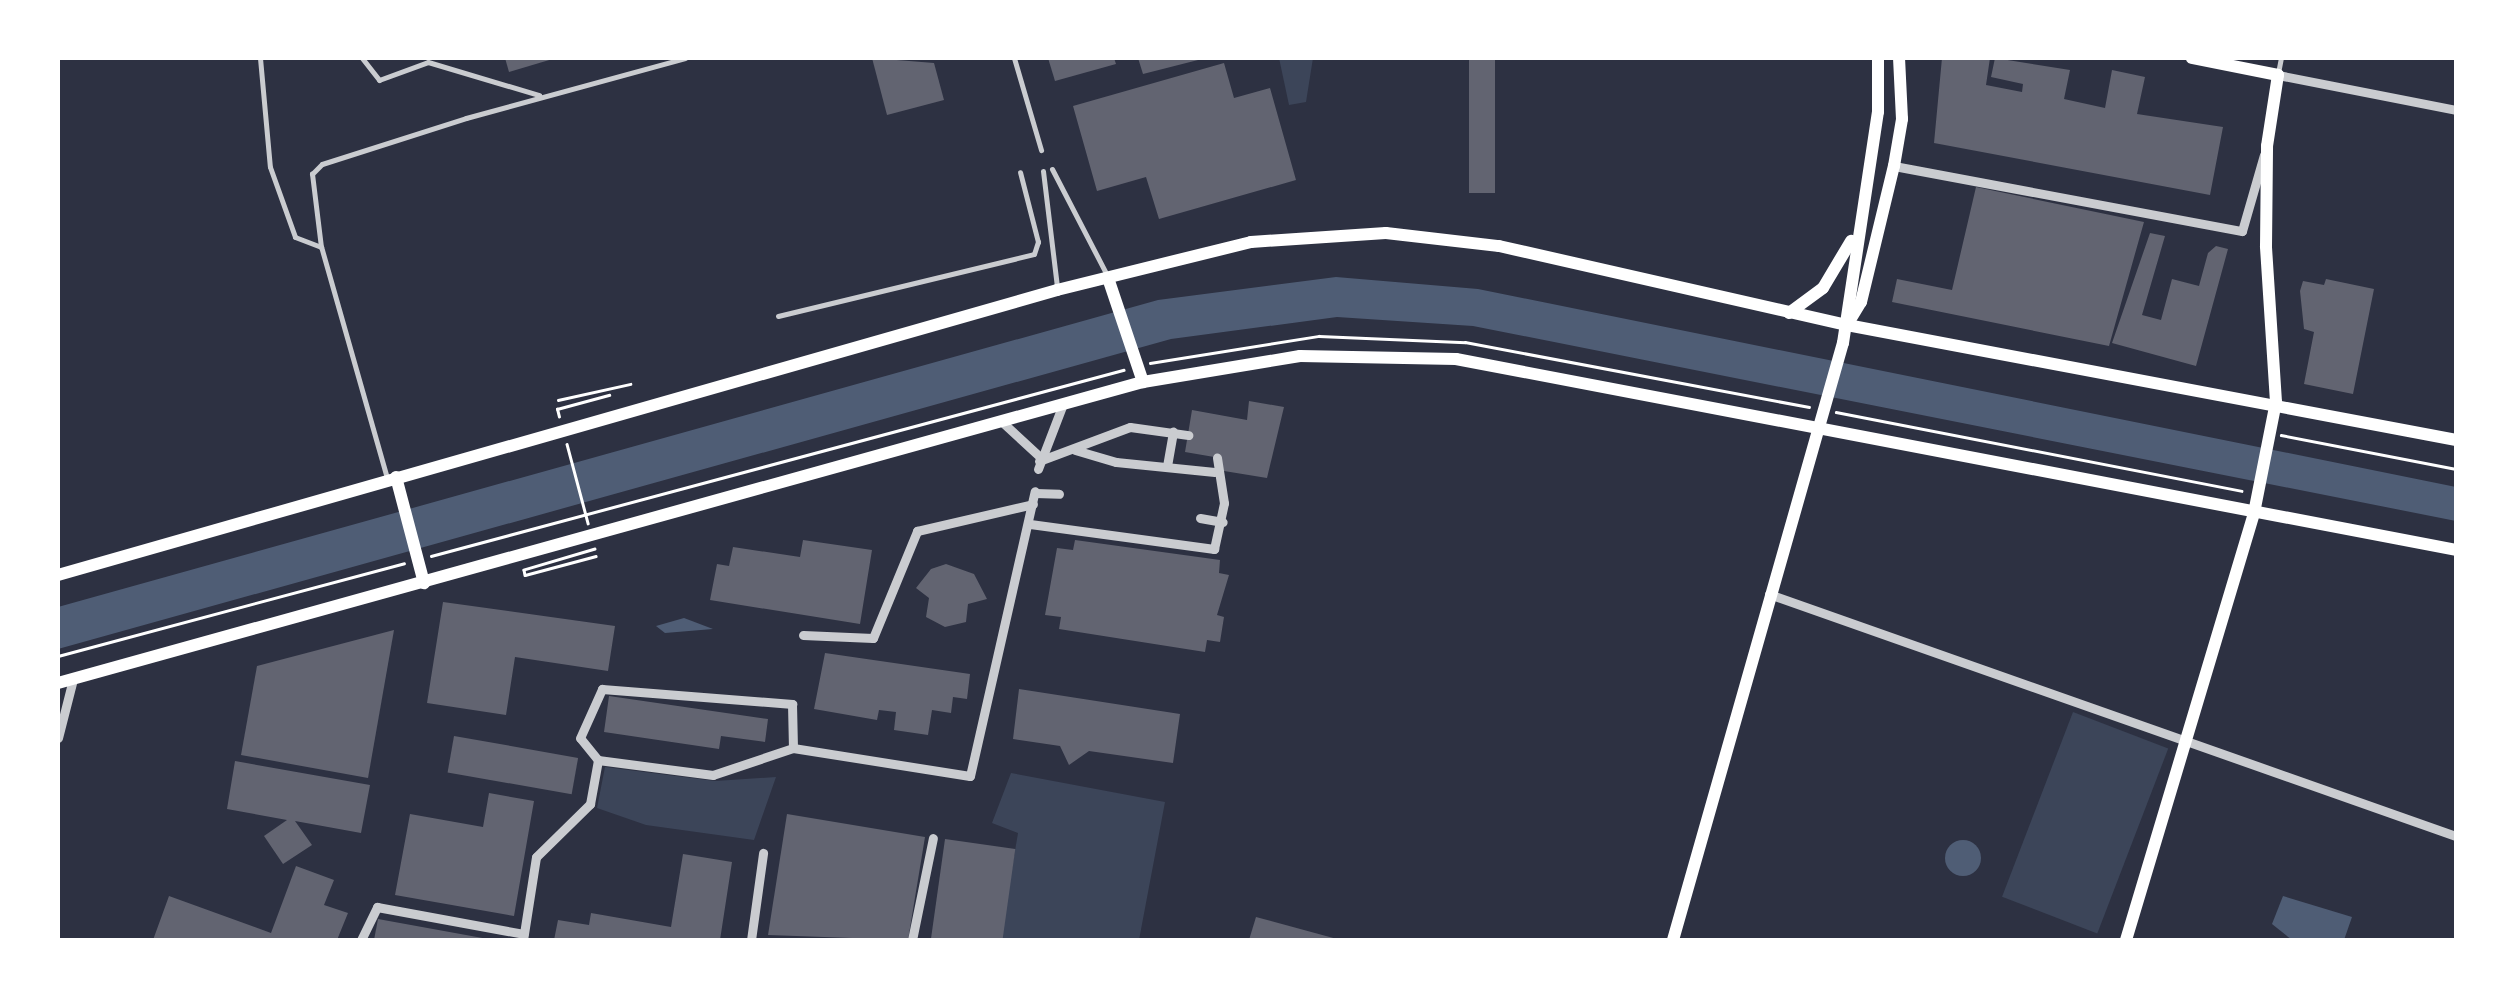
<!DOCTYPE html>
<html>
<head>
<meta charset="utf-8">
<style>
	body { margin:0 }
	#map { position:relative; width:2514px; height:998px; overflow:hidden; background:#2d3142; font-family:"DejaVu Sans",sans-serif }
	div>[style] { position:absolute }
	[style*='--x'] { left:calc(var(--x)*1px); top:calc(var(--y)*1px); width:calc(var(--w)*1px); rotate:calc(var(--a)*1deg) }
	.green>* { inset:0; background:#3c4559; transform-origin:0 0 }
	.water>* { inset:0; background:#4f5d75 }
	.round { border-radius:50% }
	.building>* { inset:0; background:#626471; transform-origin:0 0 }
	.path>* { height:2.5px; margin:-1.25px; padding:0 1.25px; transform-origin:1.25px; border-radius:1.25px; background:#fff }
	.service>* { height:5px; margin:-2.5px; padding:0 2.5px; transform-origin:2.5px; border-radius:2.5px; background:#caccd0 }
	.minor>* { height:9px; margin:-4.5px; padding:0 4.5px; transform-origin:4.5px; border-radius:4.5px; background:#caccd0 }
	.secondary>* { height:12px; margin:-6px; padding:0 6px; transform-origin:6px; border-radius:6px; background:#fff }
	span { translate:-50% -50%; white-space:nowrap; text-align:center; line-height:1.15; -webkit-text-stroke:8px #fff; paint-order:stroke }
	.frame { position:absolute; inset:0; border:60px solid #fff; pointer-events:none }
</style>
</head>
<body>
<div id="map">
	<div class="green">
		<div style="clip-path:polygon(1279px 58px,1313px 58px,1306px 102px,1289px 105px)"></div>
		<div style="left:2073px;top:712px;width:102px;height:198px;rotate:21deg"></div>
		<div style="clip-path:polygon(605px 767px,715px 781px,776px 777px,754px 840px,646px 825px,597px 808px)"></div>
		<div style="clip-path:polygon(1011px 773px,1165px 802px,1139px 940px,1000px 940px,1018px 833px,992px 823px)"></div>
	</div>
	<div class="water">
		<div style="clip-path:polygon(1336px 277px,1478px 289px,2456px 487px,2456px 521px,1473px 326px,1337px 317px,1171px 339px,58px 649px,58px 607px,1158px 300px)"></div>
		<div style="clip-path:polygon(684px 618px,713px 629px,665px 633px,656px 626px)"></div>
		<div class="round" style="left:1945px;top:840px;width:36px;height:36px"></div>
		<div style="clip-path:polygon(2283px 896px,2352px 917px,2344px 940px,2292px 940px,2272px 924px)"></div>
	</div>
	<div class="building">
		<div style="clip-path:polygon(505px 58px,556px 58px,509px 72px)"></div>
		<div style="clip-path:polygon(872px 58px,934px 63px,944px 100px,887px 115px)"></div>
		<div style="clip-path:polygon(1048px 58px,1114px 58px,1116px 64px,1055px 81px)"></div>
		<div style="clip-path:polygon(1138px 58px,1201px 58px,1202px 59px,1143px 74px)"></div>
		<div style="left:1469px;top:58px;width:26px;height:135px"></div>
		<div style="clip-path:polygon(1942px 58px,1990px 58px,1986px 85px,2022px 92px,2023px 84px,1991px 77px,1995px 58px,2070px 70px,2064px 99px,2105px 108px,2112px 70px,2145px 77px,2137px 114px,2223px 127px,2210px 195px,1934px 143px)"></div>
		<div style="clip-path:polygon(1224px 63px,1234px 98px,1270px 88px,1296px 180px,1159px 219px,1146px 177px,1097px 191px,1073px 106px)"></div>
		<div style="clip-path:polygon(1976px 187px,2144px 222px,2109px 346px,1892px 302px,1897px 279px,1952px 290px)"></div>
		<div style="clip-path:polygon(2150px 233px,2165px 236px,2142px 315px,2161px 320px,2172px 279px,2199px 286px,2208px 253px,2216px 246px,2228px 249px,2196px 366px,2112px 343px)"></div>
		<div style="clip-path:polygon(2326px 279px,2374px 289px,2353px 394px,2304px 384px,2314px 332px,2304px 329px,2300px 291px,2303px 281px,2324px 285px)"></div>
		<div style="clip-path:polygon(1249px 401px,1284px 407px,1267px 478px,1218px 470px,1220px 458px,1185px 452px,1192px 410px,1247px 420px)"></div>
		<div style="clip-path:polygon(803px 540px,872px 550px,860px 624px,710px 600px,717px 564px,729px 566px,733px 547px,800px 557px)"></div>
		<div style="clip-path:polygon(1075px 540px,1220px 560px,1219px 573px,1229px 575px,1217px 615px,1224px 617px,1220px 642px,1207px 640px,1205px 652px,1059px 629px,1061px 617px,1045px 615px,1057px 548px,1073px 550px)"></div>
		<div style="clip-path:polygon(946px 564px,974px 574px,987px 599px,968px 604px,966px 622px,945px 627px,926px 617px,929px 598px,916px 588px,931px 569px)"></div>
		<div style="clip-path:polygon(443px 602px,615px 626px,608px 671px,515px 657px,506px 715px,427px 703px)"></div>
		<div style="clip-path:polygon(394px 630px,368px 778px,241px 755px,257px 666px)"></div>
		<div style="clip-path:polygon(825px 653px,970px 674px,967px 699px,953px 697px,951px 713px,932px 710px,928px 735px,894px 730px,896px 712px,879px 710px,877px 720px,814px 709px)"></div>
		<div style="clip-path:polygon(1019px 689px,1180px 714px,1173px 763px,1089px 751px,1069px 765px,1060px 746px,1013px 739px)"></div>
		<div style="clip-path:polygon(609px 696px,768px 719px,765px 742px,721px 736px,719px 749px,604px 732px)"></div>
		<div style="left:454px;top:736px;width:126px;height:37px;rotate:10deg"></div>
		<div style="clip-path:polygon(235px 761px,370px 785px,361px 833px,295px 821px,312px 845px,283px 864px,264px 836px,287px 820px,227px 809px)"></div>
		<div style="clip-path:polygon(489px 793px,534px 801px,514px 916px,395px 895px,410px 814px,483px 827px)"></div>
		<div style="clip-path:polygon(787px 814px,925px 837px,908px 940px,768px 935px)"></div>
		<div style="left:945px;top:839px;width:71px;height:102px;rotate:8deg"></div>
		<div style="clip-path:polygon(683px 854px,732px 862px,720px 940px,554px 940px,558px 920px,589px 925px,591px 913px,671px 927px)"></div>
		<div style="clip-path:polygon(296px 866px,334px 880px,324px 905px,348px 913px,337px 940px,153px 940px,169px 896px,271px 933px)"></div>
		<div style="clip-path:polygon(1256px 917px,1337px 939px,1337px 940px,1249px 940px)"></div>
		<div style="clip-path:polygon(378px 919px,488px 939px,488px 940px,374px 940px)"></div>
	</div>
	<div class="path">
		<div style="--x:1150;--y:363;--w:171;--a:-9.1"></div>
		<div style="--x:1319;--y:336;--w:146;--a:2.4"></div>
		<div style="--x:1465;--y:342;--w:350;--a:10.7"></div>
		<div style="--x:558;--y:400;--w:74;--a:-12.5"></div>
		<div style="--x:1836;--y:412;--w:413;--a:11"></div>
		<div style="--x:559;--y:417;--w:8;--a:-104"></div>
		<div style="--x:557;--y:409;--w:54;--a:-15.1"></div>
		<div style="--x:2281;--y:435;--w:178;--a:11"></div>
		<div style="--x:567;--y:444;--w:82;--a:75.1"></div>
		<div style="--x:595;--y:549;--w:74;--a:163.5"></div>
		<div style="--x:524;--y:570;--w:5;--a:79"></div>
		<div style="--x:525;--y:575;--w:73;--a:-15"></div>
		<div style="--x:431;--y:556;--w:717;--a:-15.04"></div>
		<div style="--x:58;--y:656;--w:358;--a:-15"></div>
	</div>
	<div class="service">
		<div style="--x:260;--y:58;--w:109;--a:84.8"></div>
		<div style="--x:270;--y:167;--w:74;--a:70.3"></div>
		<div style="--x:295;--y:237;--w:28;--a:21"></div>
		<div style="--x:362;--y:58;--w:28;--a:52"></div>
		<div style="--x:379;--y:80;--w:52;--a:-20.2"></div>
		<div style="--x:428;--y:62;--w:116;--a:16.6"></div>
		<div style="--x:1014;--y:58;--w:96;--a:73.6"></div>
		<div style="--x:2278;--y:73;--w:15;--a:-79"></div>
		<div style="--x:1052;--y:169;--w:122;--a:62.6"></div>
		<div style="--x:1043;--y:171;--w:117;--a:83.1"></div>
		<div style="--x:778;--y:316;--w:263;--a:-13.6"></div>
		<div style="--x:1034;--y:254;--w:13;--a:-72"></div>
		<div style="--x:1038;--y:242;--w:72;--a:-104.4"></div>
		<div style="--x:387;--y:478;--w:240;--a:-105.9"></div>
		<div style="--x:321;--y:247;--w:74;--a:-97"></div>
		<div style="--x:312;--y:174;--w:14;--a:-45"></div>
		<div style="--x:322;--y:164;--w:151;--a:-17.7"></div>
		<div style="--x:466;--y:118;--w:227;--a:-15.3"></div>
	</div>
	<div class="minor">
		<div style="--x:2278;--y:75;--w:181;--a:11.1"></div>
		<div style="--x:1894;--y:166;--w:354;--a:10.6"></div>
		<div style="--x:2242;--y:231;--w:79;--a:-73.9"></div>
		<div style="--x:1001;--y:421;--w:52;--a:42.6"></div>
		<div style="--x:1075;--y:450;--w:43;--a:16.3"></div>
		<div style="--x:1116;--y:462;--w:99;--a:5.8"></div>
		<div style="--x:1039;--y:461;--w:97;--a:-20.5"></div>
		<div style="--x:1130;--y:427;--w:59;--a:7.9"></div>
		<div style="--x:1167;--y:466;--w:35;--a:-80"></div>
		<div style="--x:1038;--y:469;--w:70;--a:-69"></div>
		<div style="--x:1035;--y:493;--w:24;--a:2"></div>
		<div style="--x:1200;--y:518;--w:23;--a:10"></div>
		<div style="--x:1030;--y:524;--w:186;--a:7.7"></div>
		<div style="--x:1214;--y:549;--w:47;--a:-77.7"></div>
		<div style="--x:1224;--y:503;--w:46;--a:-98.8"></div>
		<div style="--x:1769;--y:594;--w:728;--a:19.41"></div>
		<div style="--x:803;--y:635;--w:70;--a:2.5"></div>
		<div style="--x:873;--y:638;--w:116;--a:-67.6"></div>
		<div style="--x:917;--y:531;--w:119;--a:-13.1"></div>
		<div style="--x:58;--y:738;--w:61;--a:-75.7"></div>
		<div style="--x:793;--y:748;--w:179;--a:9"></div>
		<div style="--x:970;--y:776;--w:292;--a:-77.2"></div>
		<div style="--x:361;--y:940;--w:37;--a:-64"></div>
		<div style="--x:377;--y:907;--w:149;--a:10.4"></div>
		<div style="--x:523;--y:940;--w:84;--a:-81.1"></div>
		<div style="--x:536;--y:857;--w:76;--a:-44.5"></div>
		<div style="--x:590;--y:804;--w:45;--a:-79.7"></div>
		<div style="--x:598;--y:760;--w:28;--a:-129"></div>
		<div style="--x:580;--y:738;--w:54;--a:-65.8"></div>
		<div style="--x:602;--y:689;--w:191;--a:4.5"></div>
		<div style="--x:792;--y:704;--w:44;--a:88.7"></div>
		<div style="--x:793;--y:748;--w:84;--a:161.4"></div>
		<div style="--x:713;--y:775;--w:116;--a:-172.6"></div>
		<div style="--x:751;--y:940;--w:88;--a:-82.1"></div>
		<div style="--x:912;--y:940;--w:104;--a:-78.4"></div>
	</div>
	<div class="secondary">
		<div style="--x:1108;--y:278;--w:110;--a:71.4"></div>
		<div style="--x:1789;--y:313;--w:42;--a:-36.3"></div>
		<div style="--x:1823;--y:288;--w:55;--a:-59.2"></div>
		<div style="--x:1847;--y:325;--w:27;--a:-59"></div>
		<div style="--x:1861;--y:302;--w:140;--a:-76.4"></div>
		<div style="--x:1894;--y:166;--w:48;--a:-80.3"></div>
		<div style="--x:1902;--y:119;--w:61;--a:-92.8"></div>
		<div style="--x:396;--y:477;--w:110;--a:75.2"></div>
		<div style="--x:58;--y:575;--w:1039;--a:-15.92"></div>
		<div style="--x:1057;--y:290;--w:200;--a:-13.9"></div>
		<div style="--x:1251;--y:242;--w:135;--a:-3.8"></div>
		<div style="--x:1386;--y:233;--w:114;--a:6.6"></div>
		<div style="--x:1499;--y:246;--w:357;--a:12.8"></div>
		<div style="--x:1847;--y:325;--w:620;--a:10.69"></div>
		<div style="--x:58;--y:683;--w:1126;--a:-15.51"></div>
		<div style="--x:1143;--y:382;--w:159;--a:-9.4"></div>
		<div style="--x:1300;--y:356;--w:156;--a:1.1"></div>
		<div style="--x:1456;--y:359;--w:1018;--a:10.81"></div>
		<div style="--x:1673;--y:940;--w:621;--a:-74.11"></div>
		<div style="--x:1843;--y:343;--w:234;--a:-81.4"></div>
		<div style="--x:1878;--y:112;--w:54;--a:-90"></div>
		<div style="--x:2126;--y:940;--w:446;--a:-73.3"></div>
		<div style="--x:2254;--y:513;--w:113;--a:-78.8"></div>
		<div style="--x:2276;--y:402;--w:156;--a:-93.7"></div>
		<div style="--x:2266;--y:246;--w:100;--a:-89.4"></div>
		<div style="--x:2267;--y:146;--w:72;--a:-81.2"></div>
		<div style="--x:2278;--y:75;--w:88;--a:-168.8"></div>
	</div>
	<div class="frame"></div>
</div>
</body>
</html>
